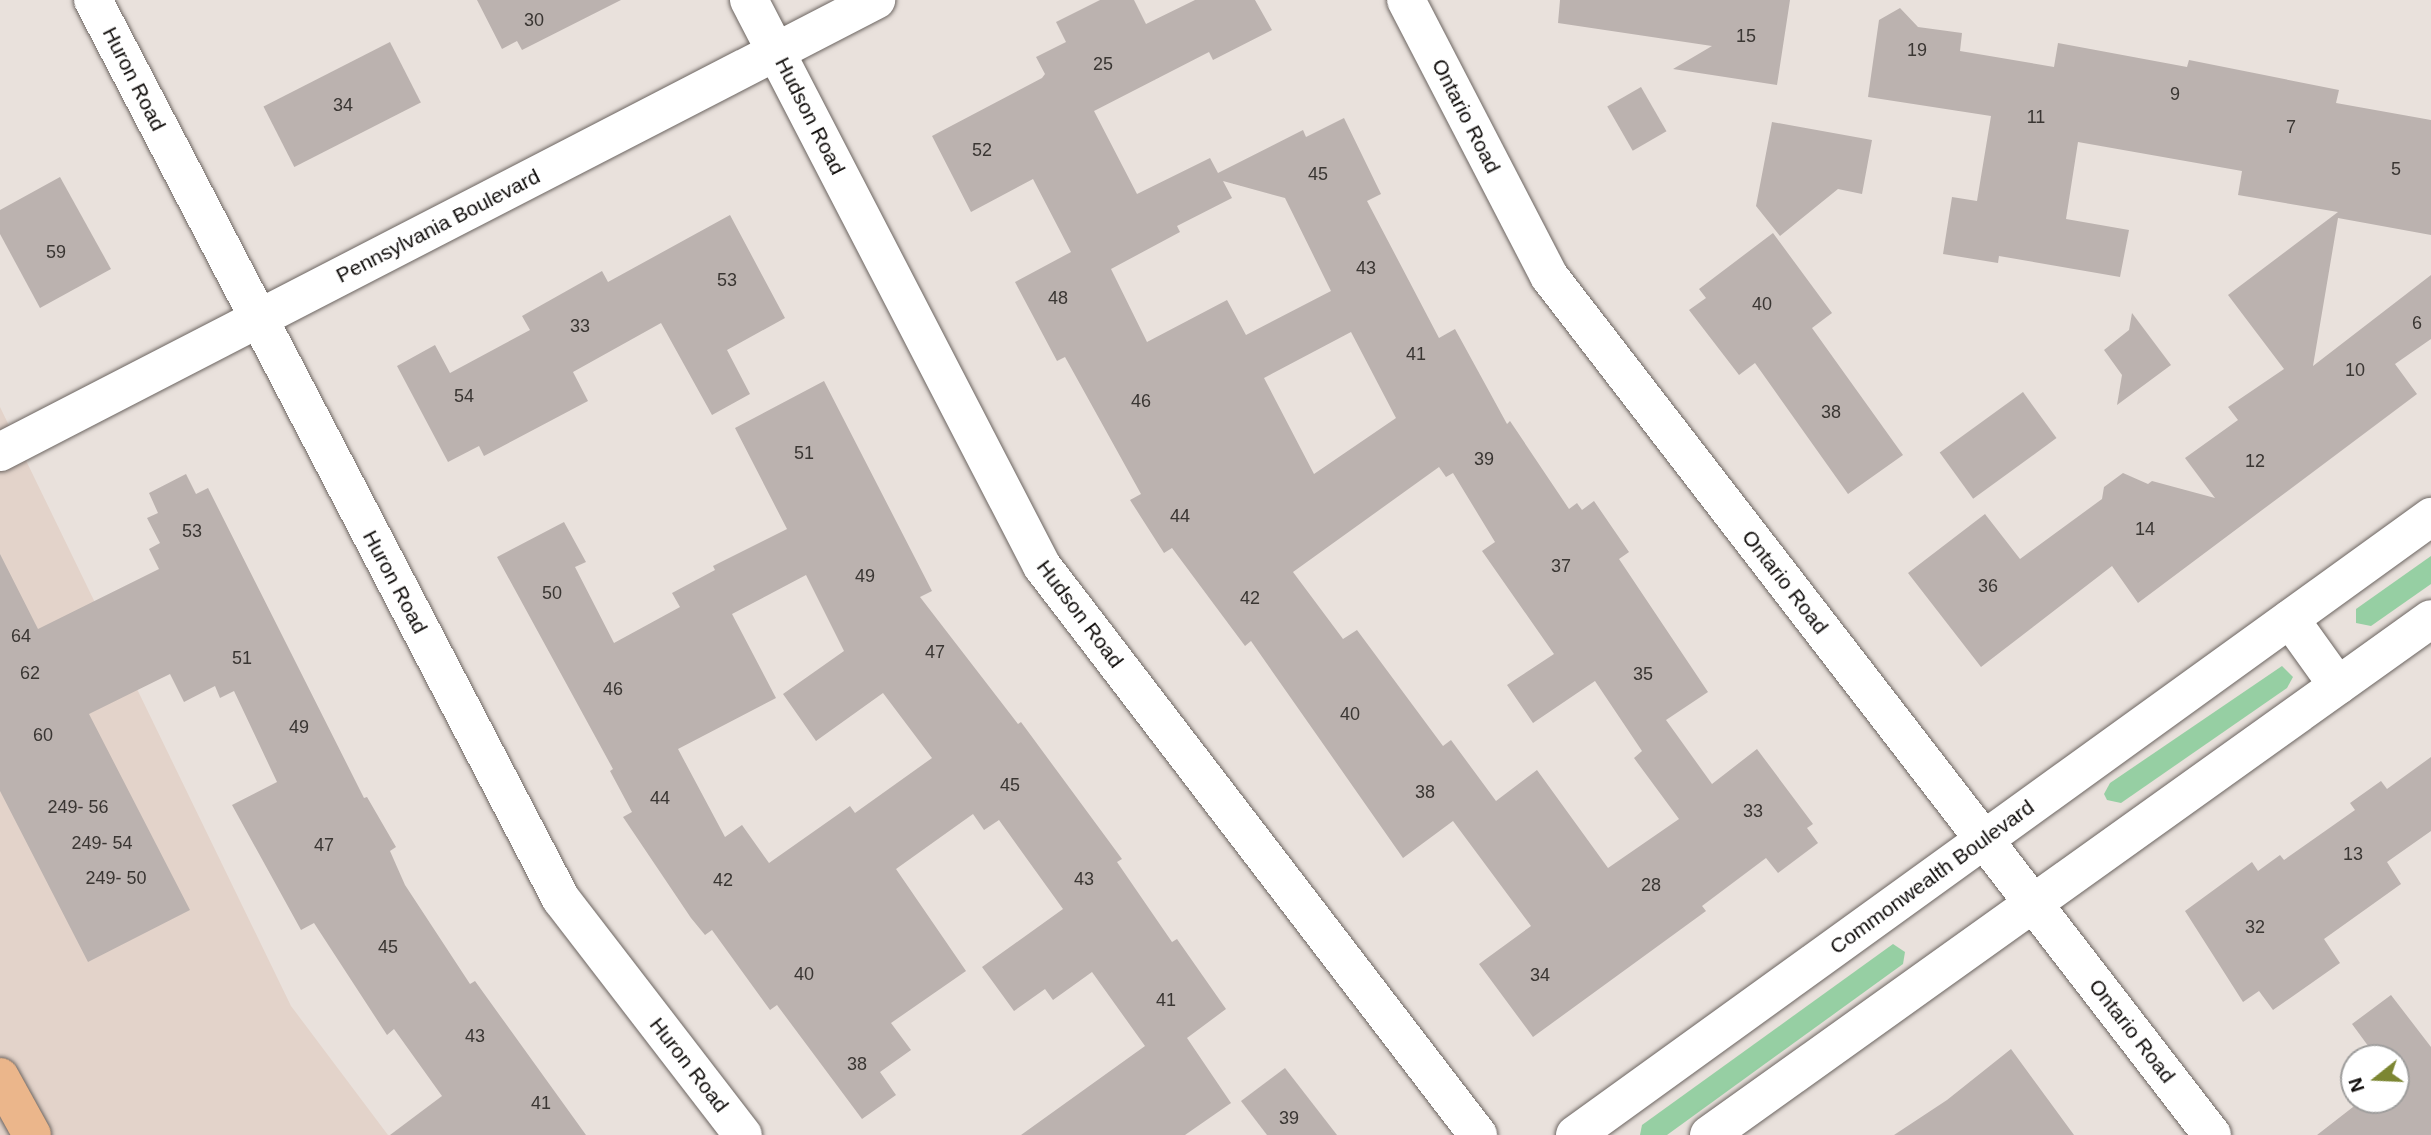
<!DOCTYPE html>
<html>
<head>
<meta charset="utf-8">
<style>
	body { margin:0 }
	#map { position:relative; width:2431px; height:1135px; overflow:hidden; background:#e9e1dc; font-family:Helvetica,sans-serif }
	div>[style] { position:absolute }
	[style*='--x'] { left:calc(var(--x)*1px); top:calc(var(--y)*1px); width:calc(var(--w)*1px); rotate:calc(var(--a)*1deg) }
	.built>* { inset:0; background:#e3d3ca }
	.green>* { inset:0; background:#96cfa3 }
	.building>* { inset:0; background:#bbb2af; transform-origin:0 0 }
	.roads { filter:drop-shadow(0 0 2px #6c6561) drop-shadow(0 0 2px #6c6561) }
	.minor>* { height:38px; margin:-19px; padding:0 19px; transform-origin:19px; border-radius:19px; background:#fff }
	.major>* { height:38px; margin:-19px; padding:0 19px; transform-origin:19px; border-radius:19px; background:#ebb68b }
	span { translate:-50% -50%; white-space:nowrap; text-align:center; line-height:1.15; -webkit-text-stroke:7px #fff; paint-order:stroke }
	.number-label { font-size:18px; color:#3a3633 }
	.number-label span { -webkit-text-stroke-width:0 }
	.street-label { font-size:21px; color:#0f0c0a }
	.north { position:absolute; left:2340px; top:1044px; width:70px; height:70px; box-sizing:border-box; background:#fff; border:2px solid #9f9e9d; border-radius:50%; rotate:252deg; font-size:19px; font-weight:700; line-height:28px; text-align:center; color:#0f0c0a }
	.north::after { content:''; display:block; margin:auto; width:24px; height:32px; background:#7c8632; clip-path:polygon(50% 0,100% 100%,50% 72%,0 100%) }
</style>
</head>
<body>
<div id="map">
	<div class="built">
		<div style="clip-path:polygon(0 407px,291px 1006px,388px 1135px,0 1135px)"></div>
	</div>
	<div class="green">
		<div style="clip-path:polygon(2431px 556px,2431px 584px,2371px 626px,2356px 623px,2356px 609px)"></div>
		<div style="clip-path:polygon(2282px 666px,2293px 677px,2287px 688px,2121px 803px,2107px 800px,2104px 794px,2110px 783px)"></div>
		<div style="clip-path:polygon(1893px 944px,1905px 952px,1903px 964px,1667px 1135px,1640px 1135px,1642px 1125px)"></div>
	</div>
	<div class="building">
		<div style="clip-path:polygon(477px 0,621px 0,522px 50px,517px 41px,502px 49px)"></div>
		<div style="clip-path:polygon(evenodd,1100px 0,1134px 0,1146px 24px,1195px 0,1255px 0,1272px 30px,1213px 60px,1209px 52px,1094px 111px,1137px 194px,1210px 158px,1218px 173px,1303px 130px,1306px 137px,1344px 118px,1381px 194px,1367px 201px,1439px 338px,1455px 329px,1507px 424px,1510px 421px,1569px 509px,1577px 503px,1582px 510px,1594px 501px,1629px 552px,1619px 559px,1708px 692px,1666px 720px,1712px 784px,1757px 749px,1813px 824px,1807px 828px,1818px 843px,1778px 873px,1766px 858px,1702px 906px,1706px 911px,1533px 1037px,1479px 964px,1531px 926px,1453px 821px,1403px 858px,1251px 641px,1245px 646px,1172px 548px,1164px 553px,1130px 500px,1141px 494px,1065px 357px,1057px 361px,1015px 282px,1071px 252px,1033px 179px,971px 212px,932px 136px,1042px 78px,1045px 74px,1036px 57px,1066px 42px,1056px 22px,1100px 0,1223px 181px,1285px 198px,1331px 291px,1246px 335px,1227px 300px,1147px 342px,1111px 269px,1180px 232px,1177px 226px,1232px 198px,1223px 181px,1100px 0,1351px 332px,1396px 418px,1314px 474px,1264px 378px,1351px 332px,1100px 0,1439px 467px,1446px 477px,1453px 473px,1495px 542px,1482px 551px,1554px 654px,1507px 685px,1533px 723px,1595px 681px,1642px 751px,1634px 758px,1679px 819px,1608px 868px,1537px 770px,1496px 801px,1451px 740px,1443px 746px,1357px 630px,1343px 639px,1293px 572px,1439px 467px)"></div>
		<div style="clip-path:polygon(1560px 0,1790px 0,1777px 85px,1673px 69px,1712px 46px,1558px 23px)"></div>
		<div style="clip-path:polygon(1900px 8px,1918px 27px,1962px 33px,1960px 51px,2054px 67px,2058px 43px,2187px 67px,2189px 60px,2339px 90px,2336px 103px,2431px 120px,2431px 235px,2338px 218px,2313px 366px,2431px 275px,2431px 339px,2395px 364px,2417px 394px,2138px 603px,2112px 566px,1981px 667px,1908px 573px,1985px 514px,2020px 559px,2102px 499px,2104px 487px,2123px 473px,2148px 484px,2152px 481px,2215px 498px,2185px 458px,2238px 420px,2228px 407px,2284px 369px,2228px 295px,2338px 212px,2238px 195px,2242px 171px,2078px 142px,2066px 219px,2129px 230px,2120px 277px,1999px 256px,1998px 263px,1943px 254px,1952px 197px,1977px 201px,1991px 116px,1868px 97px,1879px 20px)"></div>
		<div style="left:390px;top:42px;width:68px;height:142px;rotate:63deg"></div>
		<div style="left:1641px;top:87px;width:51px;height:39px;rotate:60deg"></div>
		<div style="clip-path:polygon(1772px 122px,1872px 140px,1862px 194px,1838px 189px,1780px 236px,1756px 206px)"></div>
		<div style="clip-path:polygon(60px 177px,111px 269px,40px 308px,0 234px,0 210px)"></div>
		<div style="clip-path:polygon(730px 215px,785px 318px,727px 350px,750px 394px,712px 415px,661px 323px,573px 372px,588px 401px,484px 456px,479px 446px,448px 462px,397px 366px,435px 345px,450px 373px,530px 330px,522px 316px,602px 271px,608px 282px)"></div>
		<div style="clip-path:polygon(1773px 233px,1832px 313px,1812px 328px,1903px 455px,1848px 494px,1755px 363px,1739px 375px,1689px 310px,1706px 298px,1699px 289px)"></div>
		<div style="clip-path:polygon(2132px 313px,2171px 365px,2117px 405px,2122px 375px,2104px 350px,2129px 330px)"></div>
		<div style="clip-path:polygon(evenodd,824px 381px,932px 591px,920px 597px,1018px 724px,1021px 722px,1122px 859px,1117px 862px,1172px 942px,1177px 939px,1226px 1009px,1187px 1038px,1231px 1103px,1185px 1135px,1021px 1135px,1145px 1046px,1092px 972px,1053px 1000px,1045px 989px,1014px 1011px,982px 967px,1063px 909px,999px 820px,984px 830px,973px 814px,896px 869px,966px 971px,891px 1023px,911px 1050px,880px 1072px,896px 1095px,862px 1119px,777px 1005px,770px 1010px,712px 930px,705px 935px,691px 918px,623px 817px,632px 812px,610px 771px,613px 769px,497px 557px,564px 522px,586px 562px,575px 567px,614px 643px,680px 607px,672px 593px,715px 570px,713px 566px,787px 529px,735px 428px,824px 381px,806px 575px,844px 651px,783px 694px,816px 741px,883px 693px,932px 758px,855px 813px,850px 806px,769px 863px,742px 825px,725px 837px,678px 749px,776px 698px,732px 614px,806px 575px)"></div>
		<div style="left:2023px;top:392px;width:57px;height:103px;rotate:54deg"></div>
		<div style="clip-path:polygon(186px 474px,196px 494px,208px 488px,364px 798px,367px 797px,396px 847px,390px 851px,405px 885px,470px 984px,475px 981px,586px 1135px,390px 1135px,442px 1096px,394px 1029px,387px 1035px,314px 923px,301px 930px,232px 805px,277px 782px,234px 691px,220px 698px,215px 686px,184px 702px,170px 674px,89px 714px,190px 910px,88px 962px,0 791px,0 554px,38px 629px,159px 569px,149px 549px,160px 543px,147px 518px,158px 513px,149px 493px)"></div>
		<div style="clip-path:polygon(2431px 757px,2431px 831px,2387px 862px,2401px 884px,2324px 939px,2340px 963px,2273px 1010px,2259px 991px,2243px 1002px,2185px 911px,2252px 862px,2258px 871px,2280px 855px,2284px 860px,2355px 810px,2350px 803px,2381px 781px,2387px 789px)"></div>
		<div style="clip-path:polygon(2391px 995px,2431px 1047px,2431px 1135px,2317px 1135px,2362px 1100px,2396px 1100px,2396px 1058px,2377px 1058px,2352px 1024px)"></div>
		<div style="clip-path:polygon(2011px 1049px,2074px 1135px,1894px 1135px,1947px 1100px)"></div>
		<div style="clip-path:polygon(1285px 1068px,1337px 1135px,1267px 1135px,1241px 1101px)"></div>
	</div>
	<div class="roads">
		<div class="minor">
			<div style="--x:93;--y:0;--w:1014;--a:62.5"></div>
			<div style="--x:561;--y:899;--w:298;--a:52.4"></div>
			<div style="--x:749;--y:0;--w:637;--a:62.63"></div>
			<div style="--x:1042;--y:566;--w:717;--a:52.54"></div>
			<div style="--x:1406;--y:0;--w:311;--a:62.6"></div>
			<div style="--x:1549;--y:276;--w:1085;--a:52.34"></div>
			<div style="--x:0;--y:452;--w:986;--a:-27.29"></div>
			<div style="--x:2290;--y:619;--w:82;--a:54.4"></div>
			<div style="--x:1575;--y:1135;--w:1056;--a:-35.83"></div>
			<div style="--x:1709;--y:1135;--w:887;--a:-35.55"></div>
		</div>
		<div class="major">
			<div style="--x:0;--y:1077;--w:66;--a:61.1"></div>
		</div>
	</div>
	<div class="number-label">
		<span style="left:534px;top:20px">30</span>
		<span style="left:1746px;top:36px">15</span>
		<span style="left:1917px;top:50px">19</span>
		<span style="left:1103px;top:64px">25</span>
		<span style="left:2175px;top:94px">9</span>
		<span style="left:343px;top:105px">34</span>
		<span style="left:2036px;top:117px">11</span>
		<span style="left:2291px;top:127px">7</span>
		<span style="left:982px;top:150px">52</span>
		<span style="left:2396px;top:169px">5</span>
		<span style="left:1318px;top:174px">45</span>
		<span style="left:56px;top:252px">59</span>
		<span style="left:1366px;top:268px">43</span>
		<span style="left:727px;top:280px">53</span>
		<span style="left:1058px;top:298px">48</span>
		<span style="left:1762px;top:304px">40</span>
		<span style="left:2417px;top:323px">6</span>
		<span style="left:580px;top:326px">33</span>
		<span style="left:1416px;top:354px">41</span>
		<span style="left:2355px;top:370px">10</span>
		<span style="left:464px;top:396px">54</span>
		<span style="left:1141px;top:401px">46</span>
		<span style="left:1831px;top:412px">38</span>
		<span style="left:804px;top:453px">51</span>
		<span style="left:1484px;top:459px">39</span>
		<span style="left:2255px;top:461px">12</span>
		<span style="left:1180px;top:516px">44</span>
		<span style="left:2145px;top:529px">14</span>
		<span style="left:192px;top:531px">53</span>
		<span style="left:1561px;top:566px">37</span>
		<span style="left:865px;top:576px">49</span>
		<span style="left:1988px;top:586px">36</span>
		<span style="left:552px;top:593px">50</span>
		<span style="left:1250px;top:598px">42</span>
		<span style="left:21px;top:636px">64</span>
		<span style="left:935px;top:652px">47</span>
		<span style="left:242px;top:658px">51</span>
		<span style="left:30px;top:673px">62</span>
		<span style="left:1643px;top:674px">35</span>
		<span style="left:613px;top:689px">46</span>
		<span style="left:1350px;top:714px">40</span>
		<span style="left:299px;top:727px">49</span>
		<span style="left:43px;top:735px">60</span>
		<span style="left:1010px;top:785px">45</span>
		<span style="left:1425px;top:792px">38</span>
		<span style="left:660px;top:798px">44</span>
		<span style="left:78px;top:807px">249- 56</span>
		<span style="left:1753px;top:811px">33</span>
		<span style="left:102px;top:843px">249- 54</span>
		<span style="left:324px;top:845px">47</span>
		<span style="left:2353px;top:854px">13</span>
		<span style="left:116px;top:878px">249- 50</span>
		<span style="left:1084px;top:879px">43</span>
		<span style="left:723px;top:880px">42</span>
		<span style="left:1651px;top:885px">28</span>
		<span style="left:2255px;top:927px">32</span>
		<span style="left:388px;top:947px">45</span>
		<span style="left:804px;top:974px">40</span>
		<span style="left:1540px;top:975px">34</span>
		<span style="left:1166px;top:1000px">41</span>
		<span style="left:475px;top:1036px">43</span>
		<span style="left:857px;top:1064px">38</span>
		<span style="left:541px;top:1103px">41</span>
		<span style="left:1289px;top:1118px">39</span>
	</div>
	<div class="street-label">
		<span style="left:134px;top:79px;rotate:63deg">Huron Road</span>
		<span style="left:810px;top:116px;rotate:63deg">Hudson Road</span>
		<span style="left:1466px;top:116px;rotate:63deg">Ontario Road</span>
		<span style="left:438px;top:226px;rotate:-27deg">Pennsylvania Boulevard</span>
		<span style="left:395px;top:582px;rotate:62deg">Huron Road</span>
		<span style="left:1785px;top:582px;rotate:52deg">Ontario Road</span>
		<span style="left:1080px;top:614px;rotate:53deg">Hudson Road</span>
		<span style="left:1932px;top:877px;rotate:-36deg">Commonwealth Boulevard</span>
		<span style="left:2132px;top:1031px;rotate:52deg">Ontario Road</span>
		<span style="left:689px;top:1065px;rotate:52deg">Huron Road</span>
	</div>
	<div class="north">N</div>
</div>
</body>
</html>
